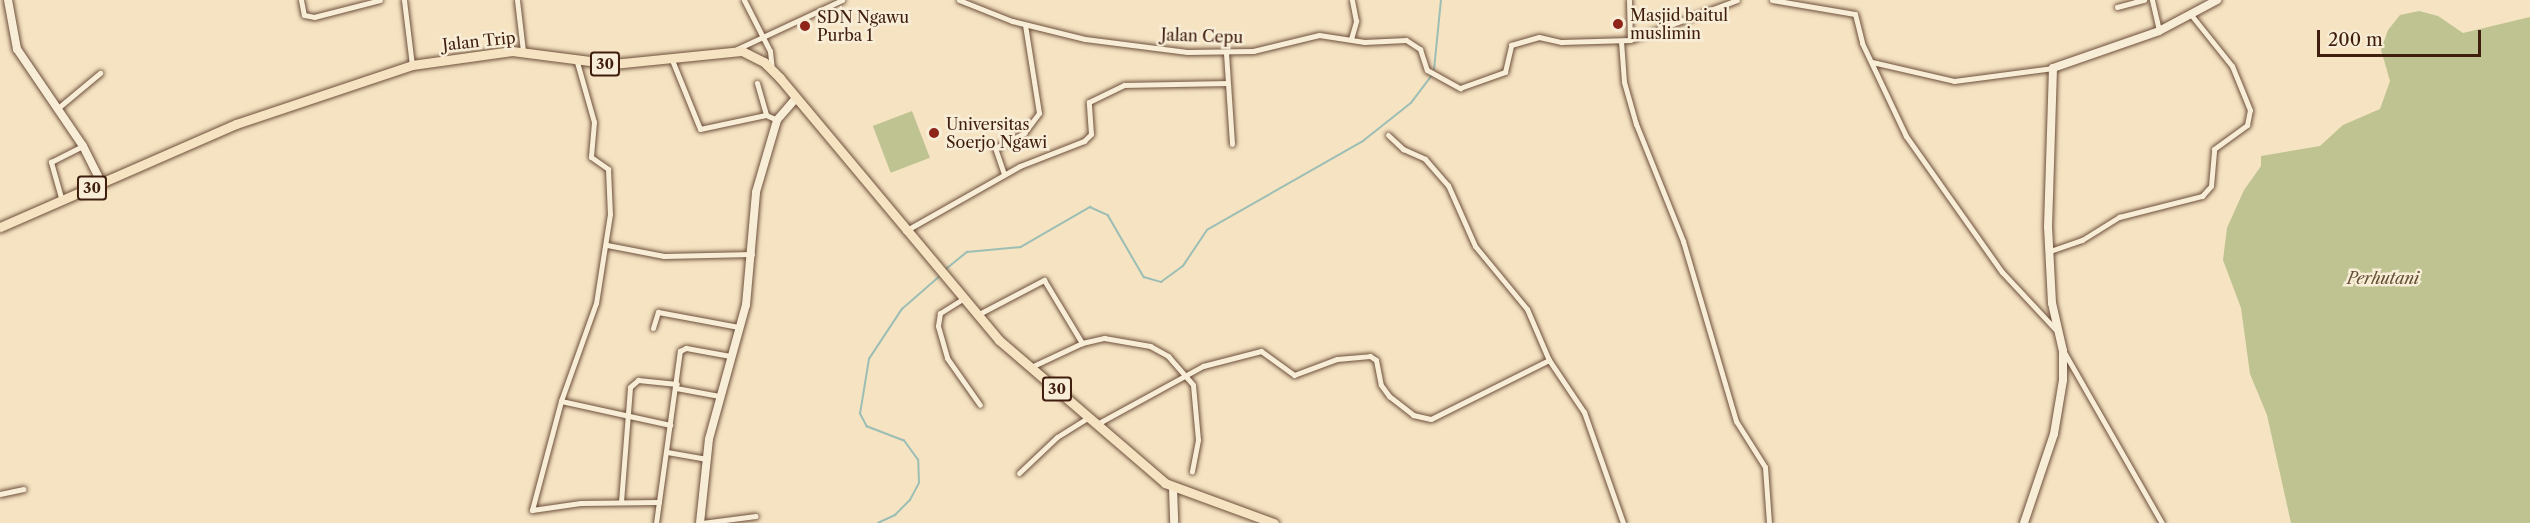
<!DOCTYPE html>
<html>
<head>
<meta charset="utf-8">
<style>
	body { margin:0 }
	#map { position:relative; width:2530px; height:523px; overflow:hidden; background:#f5e3c2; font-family:"Libre Caslon Text",serif }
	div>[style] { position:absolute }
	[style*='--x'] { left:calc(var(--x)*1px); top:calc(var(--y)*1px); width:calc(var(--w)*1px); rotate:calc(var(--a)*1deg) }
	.green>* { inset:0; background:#bfc391; transform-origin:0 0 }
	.stream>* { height:1.5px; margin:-0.75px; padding:0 0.75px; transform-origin:0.75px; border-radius:0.75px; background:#9cbeb5 }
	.roads { filter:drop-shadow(0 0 2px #6d4f3b) drop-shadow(0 0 2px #6d4f3b) }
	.street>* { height:5px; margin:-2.5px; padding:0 2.5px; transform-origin:2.5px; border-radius:2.5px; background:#f8edd7 }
	.secondary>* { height:8px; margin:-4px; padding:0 4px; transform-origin:4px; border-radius:4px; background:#f8edd7 }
	.highway>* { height:9px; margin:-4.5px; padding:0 4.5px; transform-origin:4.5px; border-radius:4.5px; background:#f5e3c2 }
	.dots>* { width:16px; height:16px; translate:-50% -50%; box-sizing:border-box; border:3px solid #f8edd7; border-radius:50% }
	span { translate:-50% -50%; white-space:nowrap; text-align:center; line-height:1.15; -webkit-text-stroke:5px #f8edd7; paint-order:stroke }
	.shield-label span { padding:2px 4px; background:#f8edd7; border:2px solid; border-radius:4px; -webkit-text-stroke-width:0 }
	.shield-label { font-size:15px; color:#401e0e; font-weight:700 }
	.poi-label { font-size:16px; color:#401e0e }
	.left { translate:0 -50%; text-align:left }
	.street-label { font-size:16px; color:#401e0e }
	.park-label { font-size:16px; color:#665035; font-style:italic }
	.scale { position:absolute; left:2317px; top:30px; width:164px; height:27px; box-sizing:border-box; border:3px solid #401e0e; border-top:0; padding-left:8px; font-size:18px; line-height:21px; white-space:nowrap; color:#401e0e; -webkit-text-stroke:4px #f8edd7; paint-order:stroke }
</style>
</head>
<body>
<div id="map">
	<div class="green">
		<div style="clip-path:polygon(2419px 11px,2438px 16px,2463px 33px,2530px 17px,2530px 523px,2291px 523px,2267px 415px,2250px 374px,2241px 308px,2223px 260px,2227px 228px,2244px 190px,2261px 166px,2261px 156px,2320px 146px,2343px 125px,2380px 109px,2390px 81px,2381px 50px,2388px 30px,2400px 15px)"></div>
		<div style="left:912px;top:111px;width:50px;height:42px;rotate:69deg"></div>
	</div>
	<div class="stream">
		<div style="--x:1434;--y:70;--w:70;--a:-84.3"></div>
		<div style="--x:946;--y:269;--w:27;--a:-39"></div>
		<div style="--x:967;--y:252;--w:54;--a:-5.3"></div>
		<div style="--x:1021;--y:247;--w:80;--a:-30.1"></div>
		<div style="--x:1090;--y:207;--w:20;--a:24"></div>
		<div style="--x:1108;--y:215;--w:72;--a:59.9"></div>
		<div style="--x:1144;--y:277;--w:18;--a:16"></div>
		<div style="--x:1161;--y:282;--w:27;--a:-36"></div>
		<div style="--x:1183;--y:266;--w:43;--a:-56.3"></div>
		<div style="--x:1207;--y:230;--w:180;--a:-29.7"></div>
		<div style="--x:1363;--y:141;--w:61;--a:-38.4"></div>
		<div style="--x:1411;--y:103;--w:35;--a:-53"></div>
		<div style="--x:878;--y:523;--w:19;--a:-25"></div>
		<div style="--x:895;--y:515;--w:21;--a:-45"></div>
		<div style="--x:910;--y:500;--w:19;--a:-62"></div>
		<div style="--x:919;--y:483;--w:23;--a:-92"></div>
		<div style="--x:918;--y:460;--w:24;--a:-126"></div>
		<div style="--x:904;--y:441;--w:40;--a:-159"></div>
		<div style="--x:867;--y:427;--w:15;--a:-118"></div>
		<div style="--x:860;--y:414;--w:56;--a:-80.7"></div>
		<div style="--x:869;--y:359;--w:60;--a:-56.6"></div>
		<div style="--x:902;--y:309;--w:52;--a:-41.1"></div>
	</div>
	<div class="roads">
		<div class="street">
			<div style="--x:301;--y:0;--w:15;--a:79"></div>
			<div style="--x:304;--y:15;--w:10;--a:11"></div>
			<div style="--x:314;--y:17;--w:68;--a:-14.4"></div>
			<div style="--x:404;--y:0;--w:65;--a:83"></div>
			<div style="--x:517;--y:0;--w:51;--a:83.3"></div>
			<div style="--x:744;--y:0;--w:57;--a:63"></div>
			<div style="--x:770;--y:51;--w:19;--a:84"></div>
			<div style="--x:959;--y:0;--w:57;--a:21.6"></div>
			<div style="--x:1012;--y:21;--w:75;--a:13.9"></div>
			<div style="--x:1085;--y:39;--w:103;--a:7.3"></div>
			<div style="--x:1187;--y:52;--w:66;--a:-0.9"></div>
			<div style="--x:1253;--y:51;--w:68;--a:-13.6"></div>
			<div style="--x:1319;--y:35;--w:46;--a:8.8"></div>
			<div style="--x:1364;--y:42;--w:42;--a:-2.7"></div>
			<div style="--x:1406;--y:40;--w:17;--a:33"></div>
			<div style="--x:1420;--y:49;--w:22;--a:72"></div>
			<div style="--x:1427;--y:70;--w:38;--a:29"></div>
			<div style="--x:1460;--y:88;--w:48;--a:-19.6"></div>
			<div style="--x:1505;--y:72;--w:28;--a:-77"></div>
			<div style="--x:1511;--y:45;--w:29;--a:-16"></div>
			<div style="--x:1539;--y:37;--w:23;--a:13"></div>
			<div style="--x:1561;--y:42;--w:69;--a:-1.7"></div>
			<div style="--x:1630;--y:40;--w:114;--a:-20.5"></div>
			<div style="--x:1629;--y:0;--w:40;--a:88.6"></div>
			<div style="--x:1772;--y:0;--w:84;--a:9.6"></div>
			<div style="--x:1855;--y:14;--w:30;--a:76"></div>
			<div style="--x:1862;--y:43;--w:103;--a:64.7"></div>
			<div style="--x:1906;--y:136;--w:166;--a:54.8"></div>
			<div style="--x:2002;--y:272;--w:81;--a:47"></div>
			<div style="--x:2152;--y:0;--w:32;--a:77"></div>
			<div style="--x:2117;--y:7;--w:28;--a:-15"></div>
			<div style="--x:1351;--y:39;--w:19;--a:-74"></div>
			<div style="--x:1356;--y:21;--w:21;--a:-101"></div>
			<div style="--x:1621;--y:41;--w:41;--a:85.8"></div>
			<div style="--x:1624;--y:82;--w:44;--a:74.1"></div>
			<div style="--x:1636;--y:124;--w:126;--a:68.1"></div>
			<div style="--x:1683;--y:241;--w:188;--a:73.6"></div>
			<div style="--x:1736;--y:421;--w:54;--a:57.8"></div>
			<div style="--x:1765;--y:467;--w:56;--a:85.9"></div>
			<div style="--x:737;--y:49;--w:116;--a:-25"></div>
			<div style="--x:1226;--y:53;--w:91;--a:86.2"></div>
			<div style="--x:672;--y:60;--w:74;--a:67.9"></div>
			<div style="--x:700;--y:129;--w:67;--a:-12"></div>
			<div style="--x:766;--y:115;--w:12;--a:24"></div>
			<div style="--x:577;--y:62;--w:62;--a:74.2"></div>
			<div style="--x:594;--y:122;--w:35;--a:95"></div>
			<div style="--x:591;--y:157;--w:21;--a:35"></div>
			<div style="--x:608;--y:169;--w:45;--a:87.5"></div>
			<div style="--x:610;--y:214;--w:90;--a:98.9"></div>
			<div style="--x:596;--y:303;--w:104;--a:109.7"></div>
			<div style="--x:561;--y:401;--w:112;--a:12.4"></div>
			<div style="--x:1872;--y:62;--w:84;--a:13"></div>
			<div style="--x:1954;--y:81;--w:100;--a:-7.5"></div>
			<div style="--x:757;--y:83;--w:33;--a:74"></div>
			<div style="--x:58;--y:108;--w:55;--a:-39.8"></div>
			<div style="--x:1388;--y:135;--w:21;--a:43"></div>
			<div style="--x:1403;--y:149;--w:24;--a:24"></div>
			<div style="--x:1425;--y:159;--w:35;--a:49"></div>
			<div style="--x:1448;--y:185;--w:67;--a:66.1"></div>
			<div style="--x:1475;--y:246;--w:82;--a:50.5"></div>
			<div style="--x:1527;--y:309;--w:56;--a:66.7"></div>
			<div style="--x:1549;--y:360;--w:63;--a:56.1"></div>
			<div style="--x:1584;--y:412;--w:118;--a:70.6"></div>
			<div style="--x:1004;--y:174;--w:28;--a:-109"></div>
			<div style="--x:995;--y:148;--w:33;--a:-27"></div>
			<div style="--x:1024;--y:133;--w:25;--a:-53"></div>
			<div style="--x:1039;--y:113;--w:89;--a:-99"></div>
			<div style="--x:62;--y:201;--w:41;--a:-105.8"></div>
			<div style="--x:51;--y:162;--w:36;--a:-27"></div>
			<div style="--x:905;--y:231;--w:132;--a:-29.5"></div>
			<div style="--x:1020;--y:166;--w:69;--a:-21.3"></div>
			<div style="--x:1084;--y:141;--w:10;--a:-45"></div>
			<div style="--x:1091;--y:134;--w:32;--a:-94"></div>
			<div style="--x:1089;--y:102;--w:39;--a:-26"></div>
			<div style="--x:1124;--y:85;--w:103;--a:-1.1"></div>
			<div style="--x:607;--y:245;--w:58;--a:10.9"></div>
			<div style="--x:664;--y:256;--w:88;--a:-1.3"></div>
			<div style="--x:2050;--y:251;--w:34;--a:-19"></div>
			<div style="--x:2082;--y:240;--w:44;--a:-31.9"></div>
			<div style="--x:2119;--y:217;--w:86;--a:-14.2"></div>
			<div style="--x:2202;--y:196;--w:13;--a:-48"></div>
			<div style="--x:2211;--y:186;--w:37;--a:-85"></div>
			<div style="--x:2214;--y:149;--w:41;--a:-36"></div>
			<div style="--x:2247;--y:125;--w:15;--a:-79"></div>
			<div style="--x:2250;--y:110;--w:48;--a:-112.2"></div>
			<div style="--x:2232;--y:66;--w:64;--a:-128.7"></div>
			<div style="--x:961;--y:300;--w:25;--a:148"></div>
			<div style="--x:940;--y:313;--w:13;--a:99"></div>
			<div style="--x:938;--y:326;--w:33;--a:74"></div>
			<div style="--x:947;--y:358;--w:57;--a:54.9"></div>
			<div style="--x:977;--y:315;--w:76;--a:-27.6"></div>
			<div style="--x:1044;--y:280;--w:74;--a:58.9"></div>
			<div style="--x:1082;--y:343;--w:23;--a:-13"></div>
			<div style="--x:1104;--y:338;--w:47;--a:9.9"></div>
			<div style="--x:1150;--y:346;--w:21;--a:29"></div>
			<div style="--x:1168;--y:356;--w:38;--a:49"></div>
			<div style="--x:1193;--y:385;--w:55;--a:84.8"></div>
			<div style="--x:1198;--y:440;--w:32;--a:101"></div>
			<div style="--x:653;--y:328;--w:17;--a:-73"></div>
			<div style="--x:658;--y:312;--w:82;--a:10.5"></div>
			<div style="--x:2064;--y:352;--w:197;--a:60.2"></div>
			<div style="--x:1031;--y:367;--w:56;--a:-25.2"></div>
			<div style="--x:676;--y:388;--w:44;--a:10.5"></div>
			<div style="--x:561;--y:401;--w:113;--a:104.9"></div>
			<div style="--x:532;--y:510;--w:49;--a:-8.1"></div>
			<div style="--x:581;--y:503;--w:78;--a:-0.7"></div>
			<div style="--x:1097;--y:424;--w:121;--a:-28.7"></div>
			<div style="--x:1203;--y:366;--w:60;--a:-14.5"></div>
			<div style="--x:1261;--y:351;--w:41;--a:36"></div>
			<div style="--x:1294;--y:375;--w:46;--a:-20.4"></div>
			<div style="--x:1337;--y:359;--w:33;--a:-5"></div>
			<div style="--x:1370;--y:356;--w:7;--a:34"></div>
			<div style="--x:1376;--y:360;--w:25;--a:79"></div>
			<div style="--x:1381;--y:385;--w:14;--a:54"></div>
			<div style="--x:1389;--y:396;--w:31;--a:38"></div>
			<div style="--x:1413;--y:415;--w:18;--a:13"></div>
			<div style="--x:1431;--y:419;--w:132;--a:-26.6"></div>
			<div style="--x:667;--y:452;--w:39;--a:10"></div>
			<div style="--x:1019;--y:473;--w:52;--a:-43.5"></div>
			<div style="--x:1057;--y:437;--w:38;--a:-32"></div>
			<div style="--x:0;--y:494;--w:24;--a:-12"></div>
			<div style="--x:621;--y:502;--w:115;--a:-85.5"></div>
			<div style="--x:630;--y:387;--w:11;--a:-41"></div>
			<div style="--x:638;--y:380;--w:39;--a:6"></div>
			<div style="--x:656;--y:523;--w:174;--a:-82.1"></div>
			<div style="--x:680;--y:351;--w:7;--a:-27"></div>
			<div style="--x:686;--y:348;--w:45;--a:10.3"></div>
			<div style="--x:702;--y:523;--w:54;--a:-7.4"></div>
		</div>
		<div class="secondary">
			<div style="--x:8;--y:0;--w:50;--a:79.6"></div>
			<div style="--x:17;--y:49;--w:117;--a:55.8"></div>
			<div style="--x:83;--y:146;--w:42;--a:63.4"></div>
			<div style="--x:1173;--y:488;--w:35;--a:88"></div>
			<div style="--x:700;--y:523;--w:84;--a:-83.9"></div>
			<div style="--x:709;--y:439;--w:139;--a:-74.6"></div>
			<div style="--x:746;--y:305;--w:113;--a:-84.9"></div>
			<div style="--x:756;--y:192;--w:75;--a:-73.7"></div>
			<div style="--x:777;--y:120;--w:28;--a:-49"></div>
			<div style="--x:2024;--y:523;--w:94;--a:-71.4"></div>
			<div style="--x:2054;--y:434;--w:55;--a:-80.5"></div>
			<div style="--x:2063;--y:380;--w:29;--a:-90"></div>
			<div style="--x:2063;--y:351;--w:49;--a:-102.9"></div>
			<div style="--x:2052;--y:303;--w:76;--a:-93"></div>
			<div style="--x:2048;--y:227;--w:159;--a:-88.2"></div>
			<div style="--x:2053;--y:68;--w:112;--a:-19.2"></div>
			<div style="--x:2159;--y:31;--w:66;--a:-28.1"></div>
		</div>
		<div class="highway">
			<div style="--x:0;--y:227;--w:257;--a:-23.6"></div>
			<div style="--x:236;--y:124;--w:186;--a:-18.5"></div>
			<div style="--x:412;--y:65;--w:101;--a:-8"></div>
			<div style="--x:512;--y:51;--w:102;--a:7.3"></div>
			<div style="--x:613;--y:64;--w:130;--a:-5.8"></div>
			<div style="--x:742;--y:51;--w:25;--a:27"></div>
			<div style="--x:764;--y:62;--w:23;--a:45"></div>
			<div style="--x:780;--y:78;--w:341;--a:50.1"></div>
			<div style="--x:999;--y:340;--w:219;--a:40.7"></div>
			<div style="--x:1165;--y:483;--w:116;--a:20.2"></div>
		</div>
	</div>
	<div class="dots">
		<div style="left:1618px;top:24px;background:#8f2418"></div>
		<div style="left:805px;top:26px;background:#8f2418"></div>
		<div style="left:934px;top:133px;background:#8f2418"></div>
	</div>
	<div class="shield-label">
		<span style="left:605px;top:64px">30</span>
		<span style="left:92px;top:188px">30</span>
		<span style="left:1057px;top:389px">30</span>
	</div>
	<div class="poi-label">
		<span class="left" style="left:1630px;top:24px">Masjid baitul<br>muslimin</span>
		<span class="left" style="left:817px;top:26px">SDN Ngawu<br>Purba 1</span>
		<span class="left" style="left:946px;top:133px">Universitas<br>Soerjo Ngawi</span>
	</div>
	<div class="street-label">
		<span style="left:1202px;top:36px;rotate:2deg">Jalan Cepu</span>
		<span style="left:479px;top:41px;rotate:-6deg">Jalan Trip</span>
	</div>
	<div class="park-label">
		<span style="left:2383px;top:278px">Perhutani</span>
	</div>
	<div class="scale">200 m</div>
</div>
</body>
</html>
